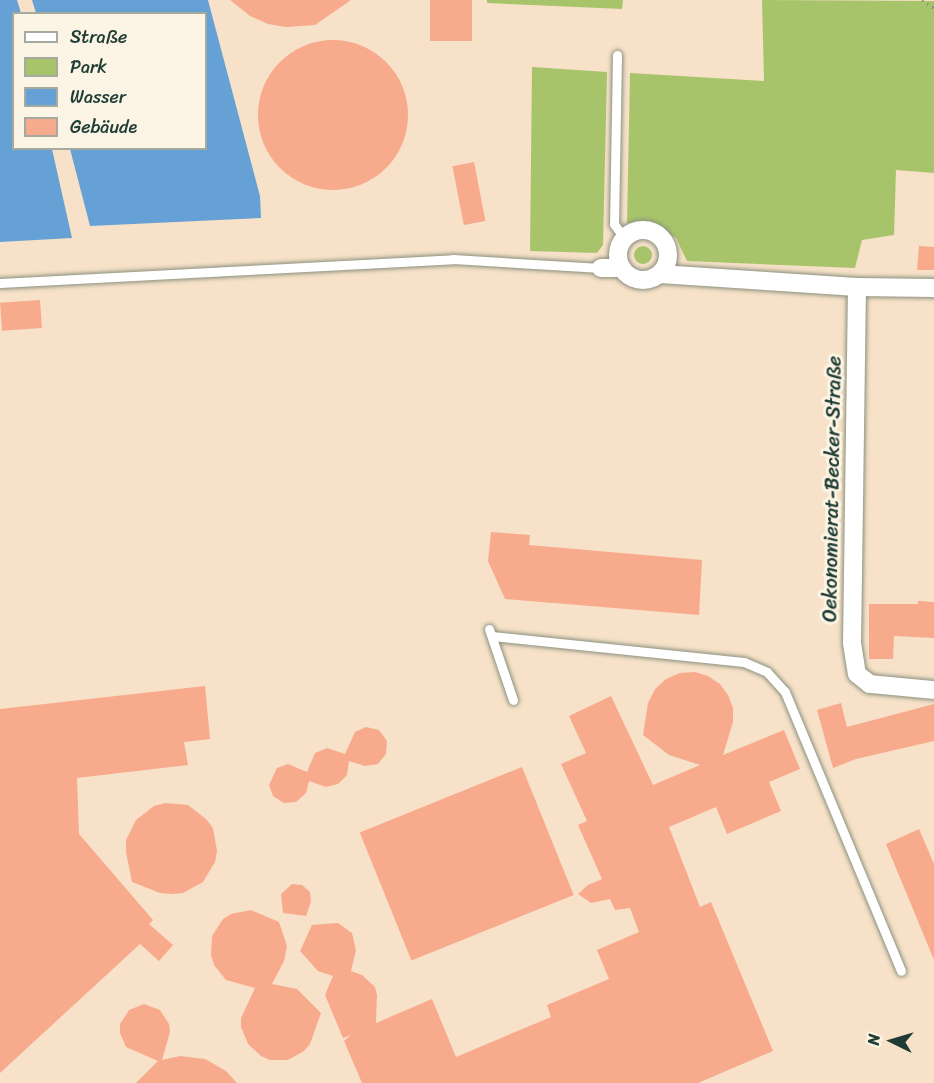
<!DOCTYPE html>
<html>
<head>
<meta charset="utf-8">
<style>
	body { margin:0 }
	#map { position:relative; width:934px; height:1083px; overflow:hidden; background:#f7e2c9; font-family:Sriracha,sans-serif }
	div>[style] { position:absolute }
	[style*='--x'] { left:calc(var(--x)*1px); top:calc(var(--y)*1px); width:calc(var(--w)*1px); rotate:calc(var(--a)*1deg) }
	.green>* { inset:0; background:#a8c46b }
	.round { border-radius:50% }
	.water>* { inset:0; background:#66a1d6 }
	.building>* { inset:0; background:#f8aa8c; transform-origin:0 0 }
	.path>* { height:3px; margin-top:-1.5px; transform-origin:0; background:repeating-linear-gradient(90deg,#8b907e 0 1.5px,transparent 0 6px) }
	.roads { filter:drop-shadow(0 0 2px #8b907e) drop-shadow(0 0 2px #8b907e) }
	.lane>* { height:9px; margin:-4.5px; padding:0 4.5px; transform-origin:4.5px; border-radius:4.5px; background:#fff }
	.street>* { height:18px; margin:-9px; padding:0 9px; transform-origin:9px; border-radius:9px; background:#fff }
	.street>.ring { margin:-9px; padding:0; box-sizing:content-box; background:none; border:18px solid #fff; border-radius:50% }
	span { translate:-50% -50%; white-space:nowrap; text-align:center; line-height:1.15; -webkit-text-stroke:6px #fcf5e5; paint-order:stroke }
	.street-label { font-size:20px; color:#1f3d34 }
	.legend { position:absolute; left:12px; top:12px; width:195px; height:138px; box-sizing:border-box; background:#fcf5e5; border:2px solid #a4ab9e; margin:0; padding:8px 10px; list-style:none; font-size:18px; color:#1f3d34 }
	.legend li { display:flex; align-items:center; gap:12px; height:30px }
	.legend b { width:30px; border:2px solid #a4ab9e }
	.north { position:absolute; left:862px; top:1011px; width:60px; height:60px; -webkit-text-stroke:4px #fcf5e5; paint-order:stroke; rotate:275deg; font-size:16px; font-weight:700; line-height:24px; text-align:center; color:#1f3d34 }
	.north::after { content:''; display:block; margin:auto; width:21px; height:27px; background:#1f3d34; clip-path:polygon(50% 0,100% 100%,50% 72%,0 100%) }
</style>
</head>
<body>
<div id="map">
	<div class="green">
		<div style="clip-path:polygon(487px 0,623px 0,622px 9px,487px 3px)"></div>
		<div style="clip-path:polygon(762px 0,934px 1px,934px 173px,896px 170px,894px 235px,862px 240px,855px 268px,687px 261px,676px 238px,660px 227px,627px 223px,630px 73px,764px 81px)"></div>
		<div style="clip-path:polygon(532px 67px,607px 72px,603px 245px,597px 253px,530px 251px)"></div>
		<div class="round" style="left:634px;top:246px;width:18px;height:18px"></div>
	</div>
	<div class="water">
		<div style="clip-path:polygon(0 0,17px 0,21px 13px,14px 14px,14px 148px,52px 149px,72px 238px,0 242px)"></div>
		<div style="clip-path:polygon(32px 0,208px 0,260px 196px,261px 218px,90px 226px,70px 149px,206px 148px,206px 14px,36px 13px)"></div>
	</div>
	<div class="building">
		<div style="clip-path:polygon(230px 0,351px 0,315px 25px,286px 27px,268px 24px,250px 16px)"></div>
		<div style="left:430px;top:0;width:42px;height:41px"></div>
		<div class="round" style="left:258px;top:40px;width:150px;height:150px"></div>
		<div style="left:474px;top:162px;width:60px;height:22px;rotate:79deg"></div>
		<div style="clip-path:polygon(919px 246px,934px 247px,934px 270px,917px 270px)"></div>
		<div style="left:40px;top:300px;width:28px;height:40px;rotate:86deg"></div>
		<div style="clip-path:polygon(491px 532px,530px 535px,529px 545px,702px 560px,699px 615px,505px 599px,488px 561px)"></div>
		<div style="clip-path:polygon(918px 601px,934px 602px,934px 638px,894px 636px,893px 659px,869px 659px,869px 604px,918px 604px)"></div>
		<div style="clip-path:polygon(695px 672px,708px 676px,720px 684px,728px 695px,733px 708px,733px 722px,723px 755px,784px 730px,800px 769px,769px 782px,781px 811px,727px 834px,716px 807px,669px 827px,700px 907px,711px 902px,773px 1051px,698px 1083px,362px 1083px,344px 1041px,351px 1035px,343px 1038px,325px 995px,333px 976px,318px 971px,300px 951px,312px 925px,338px 923px,352px 933px,356px 950px,351px 971px,362px 975px,375px 987px,377px 995px,376px 1023px,432px 999px,456px 1057px,551px 1017px,547px 1005px,609px 979px,597px 950px,639px 932px,630px 908px,615px 910px,610px 899px,591px 903px,578px 894px,588px 885px,602px 879px,578px 825px,587px 821px,561px 764px,586px 753px,569px 716px,611px 696px,653px 785px,700px 765px,669px 755px,643px 735px,648px 703px,655px 689px,666px 679px,680px 673px)"></div>
		<div style="clip-path:polygon(205px 686px,210px 739px,184px 742px,188px 765px,77px 778px,79px 834px,153px 920px,149px 924px,173px 945px,159px 961px,140px 944px,0 1073px,0 709px)"></div>
		<div style="clip-path:polygon(841px 703px,847px 727px,934px 704px,934px 741px,856px 759px,833px 768px,817px 710px)"></div>
		<div style="clip-path:polygon(366px 727px,379px 730px,387px 741px,386px 754px,378px 764px,365px 766px,349px 761px,347px 775px,338px 784px,326px 787px,309px 781px,306px 793px,296px 802px,284px 803px,273px 796px,269px 785px,277px 768px,288px 764px,307px 772px,315px 753px,327px 748px,345px 754px,355px 732px)"></div>
		<div style="left:522px;top:767px;width:138px;height:175px;rotate:68deg"></div>
		<div style="clip-path:polygon(165px 803px,188px 805px,206px 819px,213px 828px,217px 851px,215px 862px,203px 882px,183px 893px,172px 894px,160px 893px,132px 882px,126px 852px,126px 840px,136px 820px,154px 806px)"></div>
		<div style="clip-path:polygon(919px 829px,934px 864px,934px 960px,886px 844px)"></div>
		<div style="clip-path:polygon(292px 884px,302px 885px,310px 892px,311px 902px,306px 916px,283px 913px,281px 894px)"></div>
		<div style="clip-path:polygon(251px 910px,279px 922px,287px 946px,284px 961px,272px 984px,297px 989px,321px 1013px,310px 1044px,304px 1051px,288px 1060px,270px 1060px,261px 1056px,248px 1044px,241px 1027px,241px 1018px,255px 988px,226px 980px,214px 965px,211px 955px,212px 936px,223px 919px,231px 914px)"></div>
		<div style="clip-path:polygon(144px 1004px,160px 1010px,169px 1024px,170px 1032px,162px 1060px,180px 1056px,205px 1059px,226px 1071px,237px 1083px,136px 1083px,158px 1061px,126px 1047px,120px 1033px,120px 1024px,129px 1010px)"></div>
	</div>
	<div class="path">
		<div style="--x:922;--y:0;--w:14;--a:34"></div>
	</div>
	<div class="roads">
		<div class="lane">
			<div style="--x:617;--y:55;--w:169;--a:91"></div>
			<div style="--x:614;--y:224;--w:17;--a:54"></div>
			<div style="--x:0;--y:283;--w:454;--a:-3"></div>
			<div style="--x:453;--y:259;--w:148;--a:3.5"></div>
			<div style="--x:489;--y:629;--w:75;--a:71.3"></div>
			<div style="--x:492;--y:636;--w:253;--a:5.9"></div>
			<div style="--x:744;--y:662;--w:25;--a:23"></div>
			<div style="--x:767;--y:672;--w:27;--a:48"></div>
			<div style="--x:785;--y:692;--w:302;--a:67.4"></div>
		</div>
		<div class="street">
			<div class="ring" style="left:618px;top:230px;width:32px;height:32px"></div>
			<div style="--x:601;--y:268;--w:21;--a:0"></div>
			<div style="--x:660;--y:274;--w:197;--a:3.8"></div>
			<div style="--x:857;--y:287;--w:77;--a:0.7"></div>
			<div style="--x:857;--y:287;--w:356;--a:90.8"></div>
			<div style="--x:852;--y:643;--w:31;--a:81"></div>
			<div style="--x:857;--y:674;--w:16;--a:38"></div>
			<div style="--x:870;--y:684;--w:64;--a:5.4"></div>
		</div>
	</div>
	<div class="street-label">
		<span style="left:832px;top:489px;rotate:-89deg">Oekonomierat-Becker-Straße</span>
	</div>
	<ul class="legend">
	<li><b style="height:8px;background:#fff"></b>Straße</li>
	<li><b style="height:16px;background:#a8c46b"></b>Park</li>
	<li><b style="height:16px;background:#66a1d6"></b>Wasser</li>
	<li><b style="height:16px;background:#f8aa8c"></b>Gebäude</li>
	</ul>
	<div class="north">N</div>
</div>
</body>
</html>
